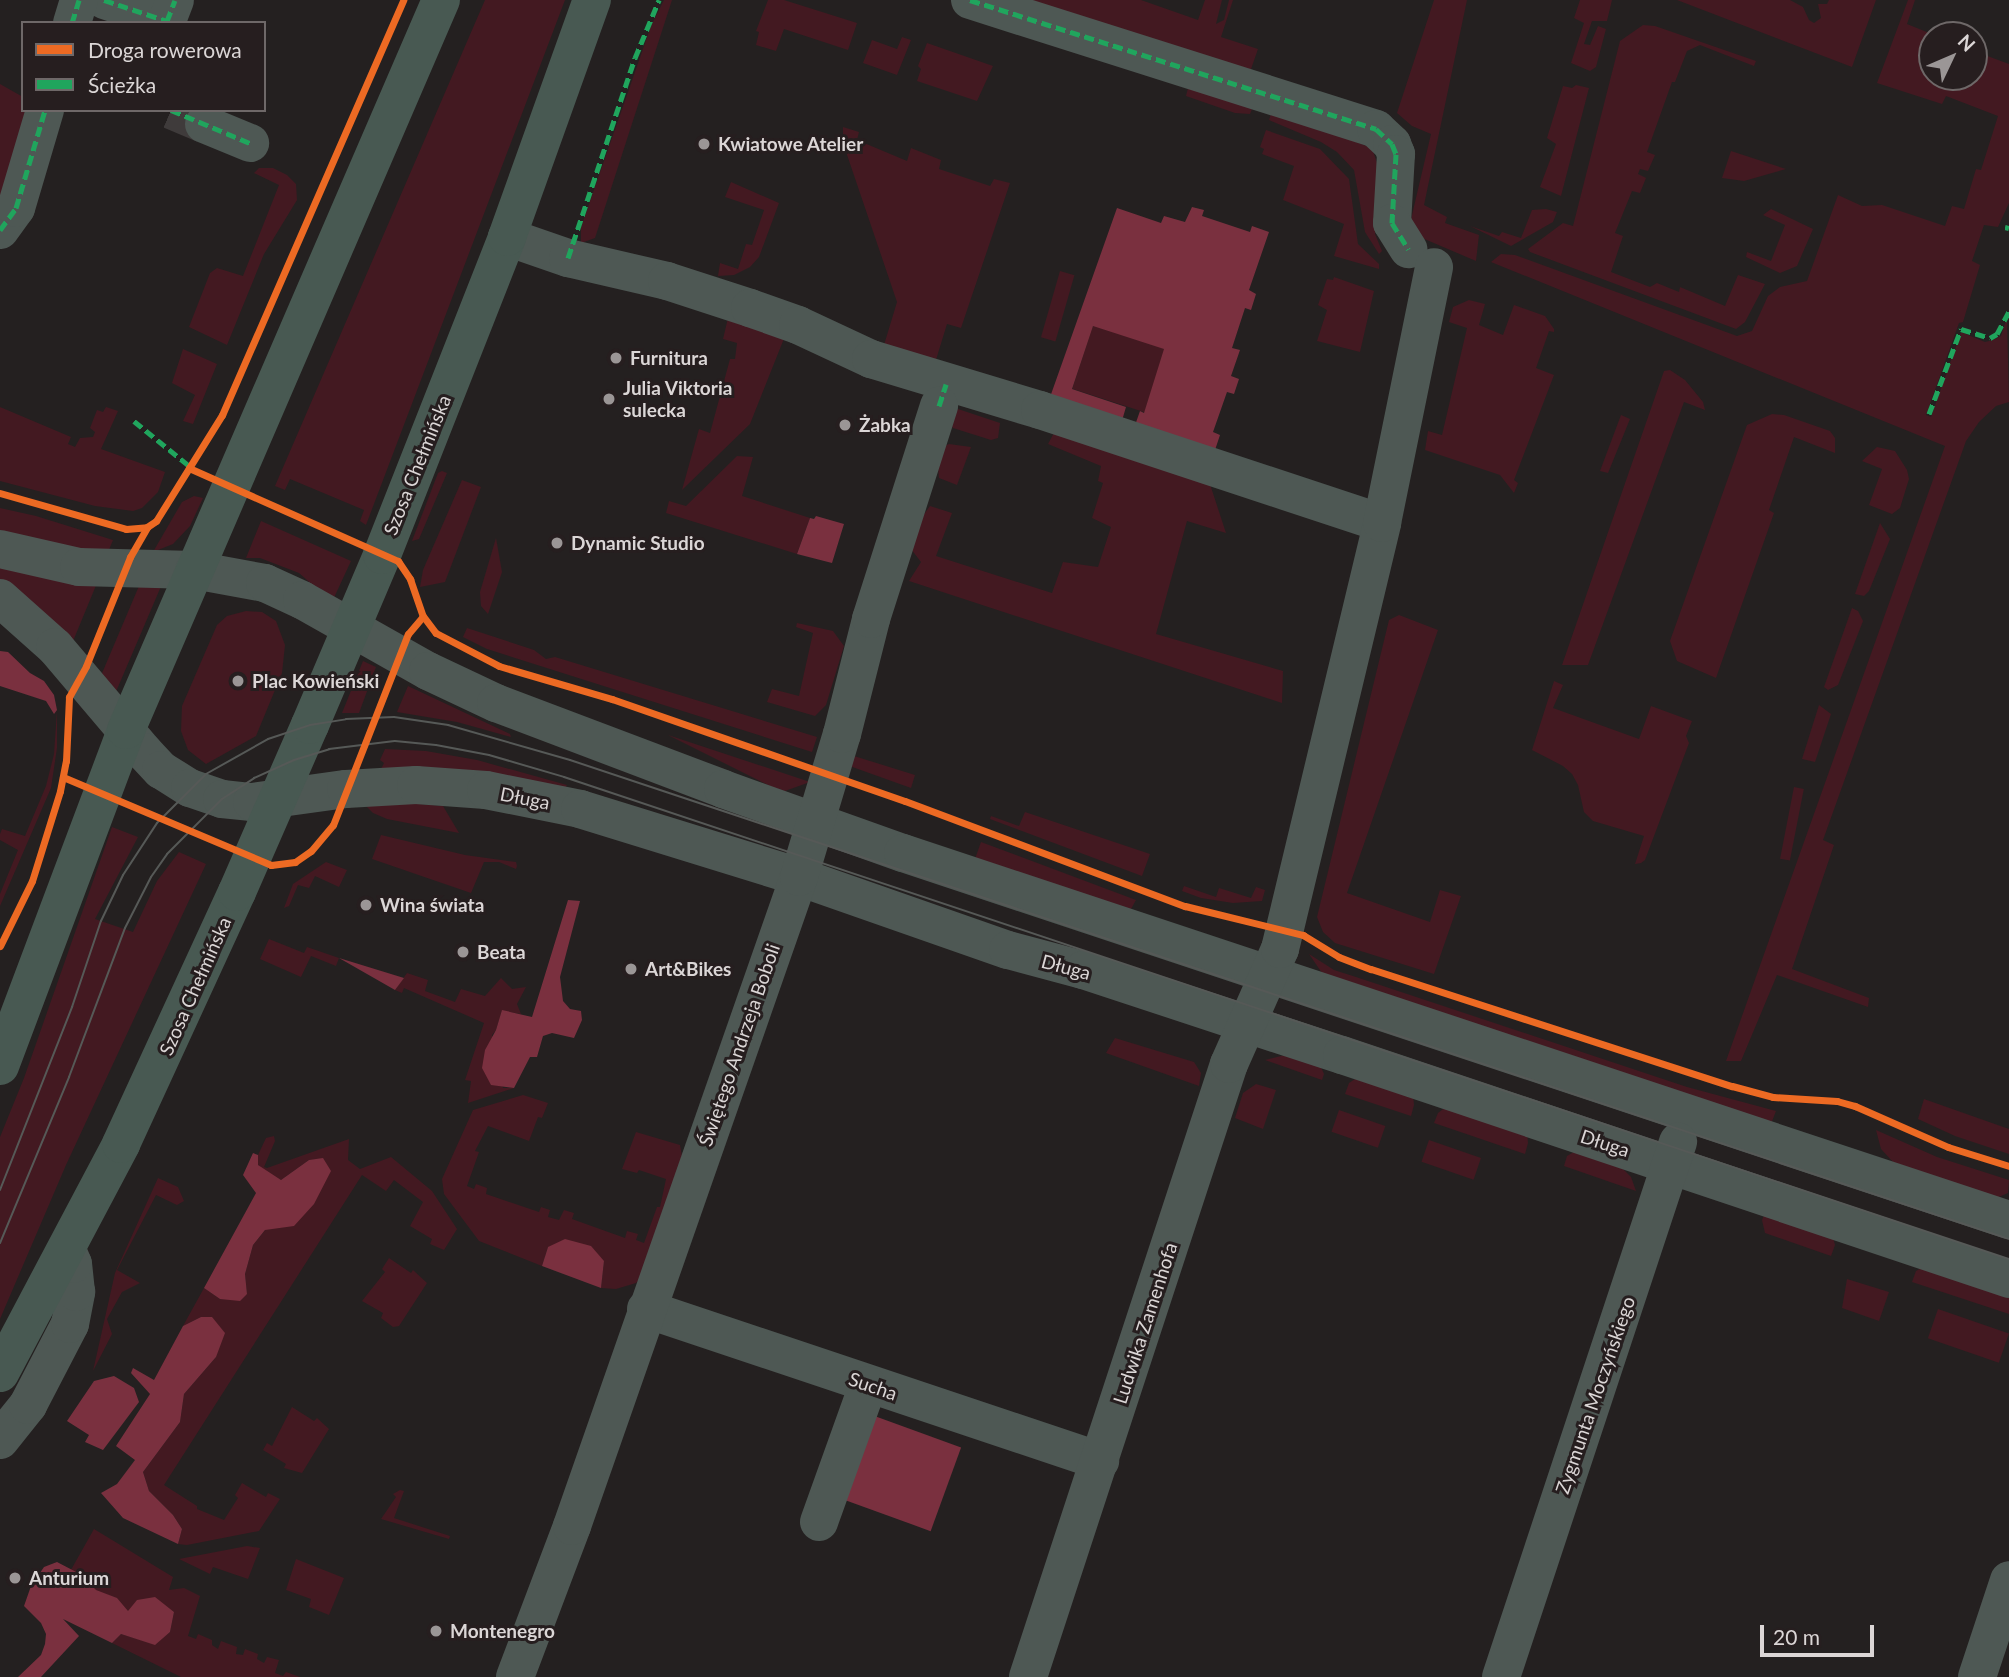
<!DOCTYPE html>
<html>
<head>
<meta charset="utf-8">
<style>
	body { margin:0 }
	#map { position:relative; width:2009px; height:1677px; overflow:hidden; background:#242020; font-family:Lato,sans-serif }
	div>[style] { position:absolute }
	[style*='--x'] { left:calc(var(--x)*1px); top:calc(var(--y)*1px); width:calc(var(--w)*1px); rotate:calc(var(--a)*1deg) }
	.green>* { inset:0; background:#431921; transform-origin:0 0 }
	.forest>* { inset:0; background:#7a303f; transform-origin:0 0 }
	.minor-tunnel>* { height:38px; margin-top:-19px; transform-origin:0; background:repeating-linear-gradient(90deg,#3f3b3b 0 38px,transparent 0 57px) }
	.minor>* { height:38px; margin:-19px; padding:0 19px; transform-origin:19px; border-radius:19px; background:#4e5854 }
	.major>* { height:38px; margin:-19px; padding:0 19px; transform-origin:19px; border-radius:19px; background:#485952 }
	.tram>* { height:2px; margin:-1px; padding:0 1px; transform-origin:1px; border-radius:1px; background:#565957 }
	.quiet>* { height:5px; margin-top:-2.5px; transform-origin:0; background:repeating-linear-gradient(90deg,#20a55d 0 10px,transparent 0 15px) }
	.cycleway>* { height:7px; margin:-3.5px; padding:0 3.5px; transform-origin:3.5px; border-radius:3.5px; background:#ed6a23 }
	.dots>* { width:19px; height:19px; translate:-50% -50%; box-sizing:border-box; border:4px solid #261e1f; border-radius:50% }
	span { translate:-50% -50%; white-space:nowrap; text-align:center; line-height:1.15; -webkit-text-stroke:6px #261e1f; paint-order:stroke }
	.poi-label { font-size:19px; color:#dbd6d6; font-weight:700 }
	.left { translate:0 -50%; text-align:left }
	.street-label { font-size:19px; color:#dbd6d6 }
	.legend { position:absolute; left:21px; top:21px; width:245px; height:91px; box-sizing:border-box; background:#261e1f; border:2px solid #6e6868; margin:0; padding:9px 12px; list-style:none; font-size:21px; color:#dbd6d6 }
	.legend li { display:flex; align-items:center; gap:14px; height:35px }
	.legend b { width:35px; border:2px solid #6e6868 }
	.north { position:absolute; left:1918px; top:21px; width:70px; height:70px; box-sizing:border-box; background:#261e1f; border:2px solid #6e6868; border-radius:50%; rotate:46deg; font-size:19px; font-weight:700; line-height:28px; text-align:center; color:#dbd6d6 }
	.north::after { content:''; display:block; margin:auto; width:24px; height:32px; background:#9b9696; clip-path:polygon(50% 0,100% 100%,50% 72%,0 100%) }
	.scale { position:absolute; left:1760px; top:1625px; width:114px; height:32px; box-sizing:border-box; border:4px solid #dbd6d6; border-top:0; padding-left:9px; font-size:21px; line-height:24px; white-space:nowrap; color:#dbd6d6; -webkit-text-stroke:5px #261e1f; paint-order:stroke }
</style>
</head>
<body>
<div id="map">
	<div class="green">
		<div style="clip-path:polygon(485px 0,565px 0,366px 525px,360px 521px,364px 510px,290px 479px,285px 490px,275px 486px)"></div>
		<div style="clip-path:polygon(664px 0,672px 0,595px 238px,581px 243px,581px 227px,651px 26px)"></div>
		<div style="clip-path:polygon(768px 0,784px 0,857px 23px,848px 50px,784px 29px,776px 51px,756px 45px,759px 32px,756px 31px)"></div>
		<div style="clip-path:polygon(1030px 0,1141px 0,1198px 20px,1205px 0,1222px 0,1216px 24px,1224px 20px,1229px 0,1233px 0,1221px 37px,1258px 49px,1250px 72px)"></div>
		<div style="clip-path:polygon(1434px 0,1467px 0,1424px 205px,1447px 217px,1445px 223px,1479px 235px,1476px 261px,1408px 232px,1431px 134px,1412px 126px,1397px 113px)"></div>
		<div style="clip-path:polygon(1580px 0,1612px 0,1607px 21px,1592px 21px,1584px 44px,1590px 45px,1598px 26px,1606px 29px,1596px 67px,1590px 71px,1571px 63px,1584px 23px,1574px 18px)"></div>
		<div style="clip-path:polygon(1677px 0,1790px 0,1803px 7px,1809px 20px,1814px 23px,1821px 18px,1818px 4px,1827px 4px,1829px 0,1876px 0,1852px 67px)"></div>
		<div style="clip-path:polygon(1908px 0,1915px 0,1907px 24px,1934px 35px,1932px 77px,1974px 77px,1974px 51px,2009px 64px,2009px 203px,1998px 227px,1984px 225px,1972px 261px,1980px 265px,1963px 322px,1959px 323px,1926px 415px,1931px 417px,1961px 332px,1985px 342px,1993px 340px,2001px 336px,2007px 317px,2009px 402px,1996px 406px,1979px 422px,1966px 441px,1823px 840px,1834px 845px,1792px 969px,1869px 998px,1868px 1007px,1777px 975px,1741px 1061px,1726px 1061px,1945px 446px,1491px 262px,1501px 254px,1515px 255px,1737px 336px,1752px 331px,1768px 296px,1780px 287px,1807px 281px,1838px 195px,1862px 206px,1882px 205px,1945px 226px,1952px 206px,1964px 209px,1976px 169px,1981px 170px,1998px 116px,1946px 96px,1942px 104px,1877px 83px)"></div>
		<div style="clip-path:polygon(1643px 25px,1655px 26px,1756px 61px,1754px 66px,1700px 45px,1687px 51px,1675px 82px,1672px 82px,1647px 152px,1655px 155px,1648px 171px,1640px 169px,1638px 174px,1646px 178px,1640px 193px,1632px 191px,1615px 233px,1623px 236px,1611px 272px,1650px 287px,1657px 283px,1679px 292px,1680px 287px,1725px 306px,1738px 275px,1765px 284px,1745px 322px,1736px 329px,1530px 252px,1528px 249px,1563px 223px,1573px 226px,1620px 41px)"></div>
		<div style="clip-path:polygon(902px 37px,911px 40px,897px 75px,863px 63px,872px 40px,897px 49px)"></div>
		<div style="clip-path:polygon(927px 43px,993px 66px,977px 101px,917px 81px,921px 69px,918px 66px)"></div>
		<div style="clip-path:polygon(0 84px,23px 97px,23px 110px,38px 110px,0 212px)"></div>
		<div style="clip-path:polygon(1189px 84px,1254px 104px,1250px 114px,1235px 113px,1186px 96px)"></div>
		<div style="clip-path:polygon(1576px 85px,1589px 88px,1561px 196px,1540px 187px,1556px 144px,1547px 138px,1563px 86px,1572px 88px)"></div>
		<div style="clip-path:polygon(1272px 111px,1372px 148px,1379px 169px,1375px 234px,1382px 251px,1379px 254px,1365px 232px,1354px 170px,1337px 152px,1321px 142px,1269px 120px)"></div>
		<div style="clip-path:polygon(843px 127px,859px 132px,857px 140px,907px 161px,911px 148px,941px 160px,939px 169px,990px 186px,994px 179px,1010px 183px,961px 328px,947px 324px,935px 363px,884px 345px,897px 302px,843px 143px)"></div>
		<div style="clip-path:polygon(1266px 130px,1320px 149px,1349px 179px,1358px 244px,1379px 264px,1379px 269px,1334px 256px,1344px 224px,1283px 200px,1294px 166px,1262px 154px,1264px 149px,1260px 147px)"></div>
		<div style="clip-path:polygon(1731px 151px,1786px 169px,1744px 181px,1722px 178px)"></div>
		<div style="clip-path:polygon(259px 168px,273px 168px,287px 175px,296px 184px,297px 200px,264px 254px,227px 345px,189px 327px,210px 273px,217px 268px,243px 276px,279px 185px,254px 173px)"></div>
		<div style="clip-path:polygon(731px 182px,779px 203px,759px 257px,750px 267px,734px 275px,718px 276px,720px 263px,738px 269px,746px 244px,752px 245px,764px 210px,725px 197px)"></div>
		<div style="clip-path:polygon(1546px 209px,1557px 212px,1553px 222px,1511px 246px,1470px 226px,1499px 236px,1502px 232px,1521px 238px,1532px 210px)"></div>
		<div style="clip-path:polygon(1771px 209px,1813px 229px,1797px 266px,1780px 273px,1746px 257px,1747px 252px,1771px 261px,1785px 225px,1763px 215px)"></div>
		<div style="left:1060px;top:271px;width:15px;height:69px;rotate:16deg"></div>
		<div style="clip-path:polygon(1334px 277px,1374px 291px,1360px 352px,1317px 341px,1327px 310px,1318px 305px,1327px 279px,1333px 280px)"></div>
		<div style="clip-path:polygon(1469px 300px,1485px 304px,1479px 325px,1503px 335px,1514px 305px,1545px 316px,1554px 329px,1554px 332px,1549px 331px,1536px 368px,1554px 375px,1514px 480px,1518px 483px,1514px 493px,1500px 475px,1425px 450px,1428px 431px,1442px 435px,1467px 328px,1449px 322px,1453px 307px)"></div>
		<div style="clip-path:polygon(728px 318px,785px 336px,750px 424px,682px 490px,699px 429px,710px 433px,730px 359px,735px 359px,737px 343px,723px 339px)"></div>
		<div style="left:1093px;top:325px;width:76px;height:67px;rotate:18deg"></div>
		<div style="clip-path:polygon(183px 349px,217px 364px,193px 424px,183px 421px,195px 395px,172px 383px)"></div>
		<div style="clip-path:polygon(1670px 370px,1685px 380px,1703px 402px,1705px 410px,1684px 402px,1588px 665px,1562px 665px,1664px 371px)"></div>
		<div style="clip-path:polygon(0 407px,71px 437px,68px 444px,75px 447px,80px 438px,93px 437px,95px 432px,90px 428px,97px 410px,103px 412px,106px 407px,118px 411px,101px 449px,165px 472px,158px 492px,142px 508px,133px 511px,95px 506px,0 481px)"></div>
		<div style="clip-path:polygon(958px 409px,1000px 423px,998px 438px,991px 440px,953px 428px,949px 422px)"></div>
		<div style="clip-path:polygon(1772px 414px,1784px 415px,1830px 431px,1835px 438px,1835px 453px,1794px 437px,1769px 510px,1774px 513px,1716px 678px,1677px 661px,1670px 641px,1747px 425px)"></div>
		<div style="clip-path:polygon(1621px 415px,1630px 419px,1608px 473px,1600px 471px)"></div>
		<div style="clip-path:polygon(1056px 429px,1207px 475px,1226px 533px,1187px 521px,1156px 634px,1283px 671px,1282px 703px,909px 581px,921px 562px,911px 549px,919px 521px,930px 506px,952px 513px,936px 556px,1052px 593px,1063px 562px,1098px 567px,1111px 527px,1092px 518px,1103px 483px,1098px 481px,1101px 466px,1048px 444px)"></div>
		<div style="clip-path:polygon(949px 444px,971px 447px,957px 485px,939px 478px,937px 457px,941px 448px)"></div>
		<div style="clip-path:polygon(1877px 447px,1895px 451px,1907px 470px,1909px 479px,1900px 508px,1892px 514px,1869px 505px,1882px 469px,1862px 461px)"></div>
		<div style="clip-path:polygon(737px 456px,753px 457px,742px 496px,810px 518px,797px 554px,666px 513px,669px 501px,686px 506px)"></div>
		<div style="clip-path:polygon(442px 471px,447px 473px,419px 539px,412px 541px,438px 473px)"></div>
		<div style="clip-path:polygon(462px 480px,481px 487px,445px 582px,420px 587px,423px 570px)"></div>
		<div style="clip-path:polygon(194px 496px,203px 498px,190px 526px,173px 544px,153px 552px,182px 502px)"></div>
		<div style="clip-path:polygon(0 508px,36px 516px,113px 540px,106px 557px,0 537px)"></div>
		<div style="clip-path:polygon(261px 521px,351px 561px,332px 602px,299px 573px,260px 558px,246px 558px)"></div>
		<div style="clip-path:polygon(1880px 523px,1890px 539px,1869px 591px,1864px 596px,1855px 594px)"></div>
		<div style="clip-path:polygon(496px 538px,502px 572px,488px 614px,481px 606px,480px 592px)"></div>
		<div style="clip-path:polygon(0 565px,97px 583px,71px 646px,0 583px)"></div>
		<div style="clip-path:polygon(162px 584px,115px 694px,100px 678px,139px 586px)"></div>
		<div style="clip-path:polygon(1852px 608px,1858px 611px,1863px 621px,1838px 685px,1828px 690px,1824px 687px)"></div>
		<div style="clip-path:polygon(246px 611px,262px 612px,276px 621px,285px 645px,282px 673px,256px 736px,206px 764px,188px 750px,181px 731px,182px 706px,217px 625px,227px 616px)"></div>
		<div style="clip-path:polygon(1399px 615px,1438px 630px,1347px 893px,1430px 922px,1440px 890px,1461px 896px,1434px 974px,1335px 943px,1323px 932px,1317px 917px,1389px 620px)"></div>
		<div style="clip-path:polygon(797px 623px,833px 631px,844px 646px,826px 705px,815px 716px,767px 702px,772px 689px,799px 696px,813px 633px,796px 627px)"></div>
		<div style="clip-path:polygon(467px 628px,534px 650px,546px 659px,555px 657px,817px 737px,812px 752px,487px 649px,463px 637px)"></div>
		<div style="clip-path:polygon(363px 661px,376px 667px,359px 713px,342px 713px)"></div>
		<div style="clip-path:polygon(1554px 681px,1563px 685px,1553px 708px,1639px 739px,1651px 706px,1692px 721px,1686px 736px,1689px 743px,1645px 860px,1641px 863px,1635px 864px,1644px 836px,1593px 821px,1584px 812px,1578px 785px,1572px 774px,1563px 766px,1532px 750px)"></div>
		<div style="clip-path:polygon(408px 686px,510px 734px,511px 737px,457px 722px,397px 712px)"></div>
		<div style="clip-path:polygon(1819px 705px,1831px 714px,1815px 762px,1802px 759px)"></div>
		<div style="clip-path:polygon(57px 710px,57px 748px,51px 788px,0 906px,0 894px,18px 850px,0 840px,0 834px,2px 829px,25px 836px,46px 786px,54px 754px)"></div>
		<div style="clip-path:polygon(668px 735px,810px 782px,785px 791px,774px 788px)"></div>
		<div style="clip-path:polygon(385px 749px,426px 751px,477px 760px,567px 785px,565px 788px,381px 769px,384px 763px,380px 760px)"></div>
		<div style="clip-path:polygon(854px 756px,915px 775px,911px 788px,844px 764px)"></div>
		<div style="left:1794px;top:787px;width:10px;height:73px;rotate:11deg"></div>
		<div style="clip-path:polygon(383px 801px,443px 806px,459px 833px,387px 819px,373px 813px,364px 804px)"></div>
		<div style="clip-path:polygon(1025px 812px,1150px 854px,1142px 876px,990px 819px,991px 816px,1019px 826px)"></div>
		<div style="clip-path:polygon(112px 827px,138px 837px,95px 919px,133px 932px,157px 881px,179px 852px,206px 864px,66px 1165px,0 1319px,0 1137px,24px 1078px)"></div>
		<div style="clip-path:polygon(381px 835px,465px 855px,516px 862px,517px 866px,516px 869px,499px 862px,484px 862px,471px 893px,372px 859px)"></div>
		<div style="clip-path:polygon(981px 842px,1136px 900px,1131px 909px,975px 859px)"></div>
		<div style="clip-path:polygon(326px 862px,347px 870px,339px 887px,315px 876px,309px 888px,298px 885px,289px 906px,284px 908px,293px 884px)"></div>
		<div style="clip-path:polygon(1184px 886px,1216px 897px,1219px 888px,1251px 898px,1256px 887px,1265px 890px,1262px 901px,1233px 903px,1201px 898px,1182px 891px)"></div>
		<div style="clip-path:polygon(269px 939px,304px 953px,307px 947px,339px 958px,336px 966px,311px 956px,301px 977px,260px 959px)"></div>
		<div style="clip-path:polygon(1309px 954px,1334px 970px,1356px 977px,1687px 1087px,1776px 1111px,1771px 1124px,1322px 973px)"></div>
		<div style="clip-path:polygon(407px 973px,428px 980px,425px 991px,455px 1002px,461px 989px,485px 996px,501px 978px,512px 989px,526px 987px,517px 1004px,521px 1014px,502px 1011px,496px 1030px,492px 1035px,503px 1088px,514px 1088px,468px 1103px,471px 1081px,465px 1080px,484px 1023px,404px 988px,402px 993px,395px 990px)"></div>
		<div style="clip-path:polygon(1115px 1038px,1194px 1062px,1201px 1073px,1199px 1086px,1106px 1053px)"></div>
		<div style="clip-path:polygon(1285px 1055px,1320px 1065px,1324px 1074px,1322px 1080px,1265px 1060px)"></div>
		<div style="clip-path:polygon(1358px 1077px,1413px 1095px,1414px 1105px,1411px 1116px,1345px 1094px,1349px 1083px)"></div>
		<div style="clip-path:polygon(1256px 1084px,1276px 1090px,1263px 1129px,1235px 1118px,1243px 1093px)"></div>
		<div style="clip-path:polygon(523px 1095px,548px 1103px,542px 1118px,538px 1117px,529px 1141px,488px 1126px,475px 1151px,479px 1152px,467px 1186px,474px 1189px,476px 1184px,487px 1188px,486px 1194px,539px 1212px,541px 1207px,550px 1210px,548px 1217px,559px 1220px,564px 1210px,574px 1213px,572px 1219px,625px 1238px,627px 1231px,638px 1234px,636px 1240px,644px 1243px,657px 1207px,660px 1207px,666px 1179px,639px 1170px,637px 1173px,622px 1169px,636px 1132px,680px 1145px,683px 1162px,642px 1277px,636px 1283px,616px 1289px,601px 1288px,604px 1261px,548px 1247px,542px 1266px,479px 1241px,444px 1194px,442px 1179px,473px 1110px)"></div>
		<div style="clip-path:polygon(1924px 1099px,2009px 1129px,2009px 1154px,1955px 1136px,1918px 1119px)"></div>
		<div style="clip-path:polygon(1447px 1106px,1527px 1133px,1528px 1143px,1525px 1154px,1434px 1123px,1438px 1113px)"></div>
		<div style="left:1339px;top:1110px;width:49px;height:23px;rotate:19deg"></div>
		<div style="clip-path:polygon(1876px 1130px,1937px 1157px,2009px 1180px,2008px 1193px,1994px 1199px,1893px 1162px,1881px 1149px)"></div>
		<div style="clip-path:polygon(274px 1136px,275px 1141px,264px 1167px,267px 1168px,349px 1139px,348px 1160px,360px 1169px,391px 1157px,432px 1191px,457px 1229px,444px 1250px,430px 1244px,432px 1239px,410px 1226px,423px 1202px,394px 1180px,386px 1191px,362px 1175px,164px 1485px,197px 1506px,197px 1509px,224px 1520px,238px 1498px,235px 1495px,242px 1483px,266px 1497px,268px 1493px,280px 1499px,259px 1531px,187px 1545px,178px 1544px,182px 1529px,173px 1515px,149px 1491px,143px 1472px,180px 1422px,184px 1394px,216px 1357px,201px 1317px,183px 1326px,204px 1288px,220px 1299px,247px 1294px,245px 1274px,253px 1245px,323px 1159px,309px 1160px,281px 1180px,271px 1177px,258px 1165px,258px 1155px,266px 1138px)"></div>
		<div style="left:1429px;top:1140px;width:55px;height:23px;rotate:19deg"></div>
		<div style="clip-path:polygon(1577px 1150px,1621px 1167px,1631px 1177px,1636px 1191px,1564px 1166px,1567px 1156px)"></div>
		<div style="clip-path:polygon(158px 1178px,178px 1187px,184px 1201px,177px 1205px,156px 1195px,117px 1270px,140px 1283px,122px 1292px,107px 1319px,112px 1334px,93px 1371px,115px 1273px)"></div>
		<div style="clip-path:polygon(1765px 1213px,1832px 1234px,1835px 1245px,1831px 1256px,1765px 1233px,1762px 1220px)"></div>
		<div style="clip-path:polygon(389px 1258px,411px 1273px,413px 1270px,427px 1283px,399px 1326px,393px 1327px,381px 1318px,383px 1313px,362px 1301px,385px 1272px,382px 1269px)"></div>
		<div style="clip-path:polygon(1925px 1266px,2009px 1294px,2009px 1314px,1912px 1282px,1916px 1271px)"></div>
		<div style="clip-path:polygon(1847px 1279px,1889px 1292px,1879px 1321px,1842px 1308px)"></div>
		<div style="left:1938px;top:1309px;width:75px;height:31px;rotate:19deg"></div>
		<div style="clip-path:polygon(292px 1407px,314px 1421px,317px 1418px,329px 1429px,302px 1473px,284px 1468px,286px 1464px,263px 1450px,267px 1443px,272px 1446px)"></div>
		<div style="clip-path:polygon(400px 1490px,404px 1491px,394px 1518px,450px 1536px,449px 1539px,381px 1519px,396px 1497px,393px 1494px)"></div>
		<div style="clip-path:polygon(94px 1529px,173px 1577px,169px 1590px,184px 1588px,200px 1596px,188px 1636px,196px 1639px,198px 1634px,212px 1640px,212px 1645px,218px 1649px,221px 1641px,237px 1647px,236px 1654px,243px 1655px,245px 1649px,258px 1654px,257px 1659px,264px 1663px,267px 1657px,279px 1660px,275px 1673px,283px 1676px,286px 1672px,300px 1677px,181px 1677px,112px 1643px,121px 1634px,155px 1644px,170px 1632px,174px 1612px,163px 1604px,151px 1640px,63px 1584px)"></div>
		<div style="clip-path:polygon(247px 1546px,260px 1548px,248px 1579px,213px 1567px,210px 1574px,179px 1559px)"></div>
		<div style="clip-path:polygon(296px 1559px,344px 1578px,329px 1615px,309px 1607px,311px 1599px,286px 1590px)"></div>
	</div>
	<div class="forest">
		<div style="clip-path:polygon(1192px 207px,1204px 210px,1202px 216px,1250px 232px,1252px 226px,1269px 232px,1249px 290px,1256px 294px,1251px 310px,1245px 308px,1232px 348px,1240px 350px,1231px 376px,1239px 379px,1234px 394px,1227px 392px,1213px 432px,1220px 435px,1213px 456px,1134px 428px,1140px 411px,1144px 413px,1164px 349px,1093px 326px,1072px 389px,1126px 407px,1121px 424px,1049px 400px,1117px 208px,1161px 223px,1164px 216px,1185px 222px)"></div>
		<div style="clip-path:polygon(816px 516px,844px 524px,832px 563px,797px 554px,810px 518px,814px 519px)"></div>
		<div style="clip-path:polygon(0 651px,8px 652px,30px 673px,44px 681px,54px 695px,57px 710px,54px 714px,46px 701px,0 686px)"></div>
		<div style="clip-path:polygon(568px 900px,580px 901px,560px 977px,563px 1001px,570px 1009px,581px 1011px,582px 1020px,574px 1038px,552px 1033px,543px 1036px,537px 1057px,530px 1057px,514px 1088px,491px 1085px,482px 1068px,485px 1050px,496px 1030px,502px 1010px,532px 1017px)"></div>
		<div style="clip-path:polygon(339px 958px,404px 978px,395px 990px)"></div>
		<div style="clip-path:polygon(253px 1153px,258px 1155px,258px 1165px,281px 1180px,309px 1160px,323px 1158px,331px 1171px,314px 1204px,294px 1226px,265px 1230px,253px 1245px,245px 1274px,247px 1294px,240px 1301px,220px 1299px,204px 1288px,256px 1193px,243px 1175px)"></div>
		<div style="clip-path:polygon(565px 1239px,591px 1246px,604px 1261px,601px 1288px,542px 1266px,548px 1247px)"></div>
		<div style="clip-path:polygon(201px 1317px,212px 1317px,225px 1333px,216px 1357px,184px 1394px,180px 1422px,143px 1472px,149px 1491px,173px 1515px,182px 1529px,178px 1544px,123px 1518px,101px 1493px,117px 1484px,135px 1460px,116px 1446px,150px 1394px,131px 1373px,133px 1368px,154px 1380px,183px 1326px)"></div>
		<div style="clip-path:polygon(114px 1376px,134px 1388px,139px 1402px,103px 1450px,85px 1442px,89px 1435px,67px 1421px,94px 1381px)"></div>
		<div style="left:869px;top:1414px;width:98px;height:89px;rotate:20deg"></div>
		<div style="clip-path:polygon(57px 1562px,80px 1574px,96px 1590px,117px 1598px,128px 1611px,137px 1600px,155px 1597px,174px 1612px,170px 1632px,155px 1645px,121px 1634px,112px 1643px,63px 1619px,79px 1636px,41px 1677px,18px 1677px,41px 1655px,45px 1644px,46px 1634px,41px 1623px,24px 1606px,31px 1586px,44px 1567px)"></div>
	</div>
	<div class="minor-tunnel">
		<div style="--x:171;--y:110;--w:36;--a:23"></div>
	</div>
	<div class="minor">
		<div style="--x:104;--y:0;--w:66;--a:18.4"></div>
		<div style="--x:167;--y:21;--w:22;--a:-69"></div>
		<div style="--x:970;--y:0;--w:426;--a:17.6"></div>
		<div style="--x:1376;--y:129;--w:22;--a:43"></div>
		<div style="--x:1392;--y:144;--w:11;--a:68"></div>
		<div style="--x:1396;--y:154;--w:69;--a:93.3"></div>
		<div style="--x:1392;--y:223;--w:31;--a:58"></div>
		<div style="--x:72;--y:23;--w:24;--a:-73"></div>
		<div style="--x:204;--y:124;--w:50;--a:22.4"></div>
		<div style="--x:0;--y:230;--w:27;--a:-54"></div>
		<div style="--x:16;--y:208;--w:102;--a:-73.5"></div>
		<div style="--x:507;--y:237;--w:65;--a:19"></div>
		<div style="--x:568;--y:258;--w:102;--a:13.1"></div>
		<div style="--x:667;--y:281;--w:87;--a:18"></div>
		<div style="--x:750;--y:308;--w:51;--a:19.5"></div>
		<div style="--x:798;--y:325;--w:81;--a:25"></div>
		<div style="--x:871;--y:359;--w:177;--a:16.8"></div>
		<div style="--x:1040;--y:410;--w:360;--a:18.3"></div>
		<div style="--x:0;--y:549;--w:81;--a:12.8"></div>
		<div style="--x:79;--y:567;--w:115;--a:1.5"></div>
		<div style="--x:194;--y:570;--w:72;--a:10.4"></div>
		<div style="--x:265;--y:583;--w:41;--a:24.7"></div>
		<div style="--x:302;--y:600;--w:145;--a:29.4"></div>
		<div style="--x:428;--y:671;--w:75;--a:25.2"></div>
		<div style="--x:496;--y:703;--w:243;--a:20.7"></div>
		<div style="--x:723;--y:789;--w:191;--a:19.6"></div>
		<div style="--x:903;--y:853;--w:1165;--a:18.36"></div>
		<div style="--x:0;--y:598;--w:74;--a:41.7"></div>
		<div style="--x:55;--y:647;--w:138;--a:49.7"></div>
		<div style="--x:144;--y:752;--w:25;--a:47"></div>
		<div style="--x:161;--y:770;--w:34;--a:32"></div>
		<div style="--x:190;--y:788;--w:34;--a:19"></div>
		<div style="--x:222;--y:799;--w:30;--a:6"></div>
		<div style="--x:252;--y:802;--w:95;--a:-7.9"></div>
		<div style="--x:346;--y:789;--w:70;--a:-3.3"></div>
		<div style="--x:416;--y:785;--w:70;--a:4.1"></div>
		<div style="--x:486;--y:790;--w:96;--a:11.4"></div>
		<div style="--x:580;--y:809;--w:229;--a:17.2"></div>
		<div style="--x:799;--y:877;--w:221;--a:19.3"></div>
		<div style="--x:1008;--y:950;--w:78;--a:14.9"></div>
		<div style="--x:1083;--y:970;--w:273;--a:18.2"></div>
		<div style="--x:1342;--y:1055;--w:704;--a:18.56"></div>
		<div style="--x:646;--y:1309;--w:479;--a:18.5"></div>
		<div style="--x:0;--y:1440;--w:45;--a:-51.3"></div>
		<div style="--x:28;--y:1405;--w:91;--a:-62.6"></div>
		<div style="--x:70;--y:1324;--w:33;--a:-79"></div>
		<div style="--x:76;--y:1292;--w:28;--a:-96"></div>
		<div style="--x:73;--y:1264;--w:15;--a:-113"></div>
		<div style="--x:819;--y:1522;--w:145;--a:-70.3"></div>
		<div style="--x:515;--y:1677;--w:161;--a:-69.3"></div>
		<div style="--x:572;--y:1526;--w:688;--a:-70.72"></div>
		<div style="--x:799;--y:877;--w:149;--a:-73.3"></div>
		<div style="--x:842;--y:734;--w:119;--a:-75.8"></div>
		<div style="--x:871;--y:619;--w:224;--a:-72.3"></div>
		<div style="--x:1028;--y:1677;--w:645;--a:-71.85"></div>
		<div style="--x:1229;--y:1064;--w:126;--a:-66.1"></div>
		<div style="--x:1280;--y:949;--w:438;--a:-76.5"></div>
		<div style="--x:1382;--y:523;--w:261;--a:-78.5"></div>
		<div style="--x:1501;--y:1677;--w:564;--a:-71.69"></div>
		<div style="--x:1977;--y:1677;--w:102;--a:-71.7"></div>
	</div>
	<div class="major">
		<div style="--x:0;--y:1066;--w:359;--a:-69.4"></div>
		<div style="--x:126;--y:730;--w:795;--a:-66.66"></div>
		<div style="--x:0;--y:1373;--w:259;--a:-62.1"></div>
		<div style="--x:121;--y:1144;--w:277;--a:-65.3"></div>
		<div style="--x:237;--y:892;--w:182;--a:-66.4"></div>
		<div style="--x:310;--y:725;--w:185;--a:-67"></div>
		<div style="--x:382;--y:555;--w:342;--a:-68.5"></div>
		<div style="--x:507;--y:237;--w:252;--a:-70.3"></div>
	</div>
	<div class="tram">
		<div style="--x:0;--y:1190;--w:197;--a:-68.5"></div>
		<div style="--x:72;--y:1007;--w:91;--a:-71.4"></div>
		<div style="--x:101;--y:921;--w:51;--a:-64.4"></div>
		<div style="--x:123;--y:875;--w:62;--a:-56.8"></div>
		<div style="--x:157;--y:823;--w:69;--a:-45"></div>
		<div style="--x:206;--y:774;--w:71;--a:-29.4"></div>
		<div style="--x:268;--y:739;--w:44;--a:-18.4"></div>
		<div style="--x:310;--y:725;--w:36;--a:-9"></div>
		<div style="--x:346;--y:719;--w:48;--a:-2.4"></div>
		<div style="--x:394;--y:717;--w:55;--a:8.4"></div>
		<div style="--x:448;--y:725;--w:127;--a:16"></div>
		<div style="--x:570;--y:760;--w:1517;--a:18.41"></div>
		<div style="--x:0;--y:1243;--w:180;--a:-67.4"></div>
		<div style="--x:69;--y:1077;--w:159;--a:-69.4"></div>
		<div style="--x:125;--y:928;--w:57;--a:-63"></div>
		<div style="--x:151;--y:877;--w:28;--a:-55"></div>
		<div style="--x:167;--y:854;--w:78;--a:-45"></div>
		<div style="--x:222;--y:799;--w:38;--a:-33"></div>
		<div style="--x:254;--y:778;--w:44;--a:-24.2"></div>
		<div style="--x:294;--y:760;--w:37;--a:-17"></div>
		<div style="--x:329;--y:749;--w:66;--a:-6.9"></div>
		<div style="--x:395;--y:741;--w:41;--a:5.6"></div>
		<div style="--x:436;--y:745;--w:54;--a:10.7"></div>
		<div style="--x:489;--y:755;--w:78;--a:16.3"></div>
		<div style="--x:564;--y:777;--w:1523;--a:18.45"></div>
	</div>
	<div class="quiet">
		<div style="--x:104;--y:0;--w:66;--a:18.4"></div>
		<div style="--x:167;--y:21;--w:22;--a:-69"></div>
		<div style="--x:970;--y:0;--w:426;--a:17.6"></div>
		<div style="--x:1376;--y:129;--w:22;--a:43"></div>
		<div style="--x:1392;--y:144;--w:11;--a:68"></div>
		<div style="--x:1396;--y:154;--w:69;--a:93.3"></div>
		<div style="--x:1392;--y:223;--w:31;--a:58"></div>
		<div style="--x:72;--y:23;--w:24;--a:-73"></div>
		<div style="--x:171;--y:110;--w:86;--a:22.7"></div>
		<div style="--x:2005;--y:227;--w:4;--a:14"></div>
		<div style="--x:0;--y:230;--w:27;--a:-54"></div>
		<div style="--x:16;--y:208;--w:102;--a:-73.5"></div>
		<div style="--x:568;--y:258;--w:211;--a:-71.5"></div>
		<div style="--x:635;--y:58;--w:63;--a:-67.5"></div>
		<div style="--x:939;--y:406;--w:23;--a:-72"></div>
		<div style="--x:1929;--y:414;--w:91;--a:-69.4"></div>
		<div style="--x:1961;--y:329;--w:30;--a:17"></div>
		<div style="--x:1990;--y:338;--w:8;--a:-30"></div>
		<div style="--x:1997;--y:334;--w:26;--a:-62"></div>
		<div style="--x:134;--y:421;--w:76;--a:39.1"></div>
	</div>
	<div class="cycleway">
		<div style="--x:189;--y:468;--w:229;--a:24"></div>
		<div style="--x:398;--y:561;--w:22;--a:56"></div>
		<div style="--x:410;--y:579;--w:39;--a:71"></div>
		<div style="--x:423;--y:616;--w:21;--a:53"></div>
		<div style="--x:436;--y:633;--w:71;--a:27.6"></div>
		<div style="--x:499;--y:666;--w:118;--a:16.3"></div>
		<div style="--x:612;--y:699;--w:310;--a:19.2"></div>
		<div style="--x:905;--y:801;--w:299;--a:20.6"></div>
		<div style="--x:1185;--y:906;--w:122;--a:13.8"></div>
		<div style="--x:1303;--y:935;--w:42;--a:31.4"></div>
		<div style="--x:1339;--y:957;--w:34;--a:21"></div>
		<div style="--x:1371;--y:969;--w:379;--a:18"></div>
		<div style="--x:1732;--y:1086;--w:42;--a:15"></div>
		<div style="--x:1773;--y:1097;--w:64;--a:3.6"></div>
		<div style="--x:1837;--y:1101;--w:19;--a:16"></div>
		<div style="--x:1855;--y:1106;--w:102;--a:23.8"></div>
		<div style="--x:1948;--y:1147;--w:64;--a:17.3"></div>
		<div style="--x:0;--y:493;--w:131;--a:15.9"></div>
		<div style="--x:126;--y:529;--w:21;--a:-5"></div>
		<div style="--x:63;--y:777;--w:226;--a:22.9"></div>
		<div style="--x:271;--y:865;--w:24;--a:-7"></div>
		<div style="--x:295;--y:862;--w:19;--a:-35"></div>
		<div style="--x:311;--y:851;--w:34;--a:-50"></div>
		<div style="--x:333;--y:825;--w:205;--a:-68.6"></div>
		<div style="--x:408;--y:634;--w:23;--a:-50"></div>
		<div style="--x:0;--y:946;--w:72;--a:-63.8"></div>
		<div style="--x:32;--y:881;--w:94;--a:-72.7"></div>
		<div style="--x:60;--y:791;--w:31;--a:-79"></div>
		<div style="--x:66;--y:761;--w:64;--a:-87.3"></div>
		<div style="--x:69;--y:697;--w:35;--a:-61"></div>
		<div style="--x:86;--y:666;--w:118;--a:-68"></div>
		<div style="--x:130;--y:557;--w:34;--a:-60"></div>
		<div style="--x:147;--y:527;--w:11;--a:-34"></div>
		<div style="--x:156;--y:521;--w:125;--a:-58.1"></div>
		<div style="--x:222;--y:415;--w:453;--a:-66.4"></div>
	</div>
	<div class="dots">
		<div style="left:704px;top:144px;background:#9b9696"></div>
		<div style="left:616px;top:358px;background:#9b9696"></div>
		<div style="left:609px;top:399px;background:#9b9696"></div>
		<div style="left:845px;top:425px;background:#9b9696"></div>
		<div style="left:557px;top:543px;background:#9b9696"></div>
		<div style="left:238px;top:681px;background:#9b9696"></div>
		<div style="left:366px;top:905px;background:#9b9696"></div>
		<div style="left:463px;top:952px;background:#9b9696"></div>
		<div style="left:631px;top:969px;background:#9b9696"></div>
		<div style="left:15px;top:1578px;background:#9b9696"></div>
		<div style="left:436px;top:1631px;background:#9b9696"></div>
	</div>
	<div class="poi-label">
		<span class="left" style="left:718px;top:144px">Kwiatowe Atelier</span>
		<span class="left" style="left:630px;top:358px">Furnitura</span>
		<span class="left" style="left:623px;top:399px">Julia Viktoria<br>sulecka</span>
		<span class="left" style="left:859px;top:425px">Żabka</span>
		<span class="left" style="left:571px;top:543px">Dynamic Studio</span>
		<span class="left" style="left:252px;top:681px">Plac Kowieński</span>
		<span class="left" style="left:380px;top:905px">Wina świata</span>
		<span class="left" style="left:477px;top:952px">Beata</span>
		<span class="left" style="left:645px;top:969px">Art&amp;Bikes</span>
		<span class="left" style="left:29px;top:1578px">Anturium</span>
		<span class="left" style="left:450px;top:1631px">Montenegro</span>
	</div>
	<div class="street-label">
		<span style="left:417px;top:465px;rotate:-68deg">Szosa Chełmińska</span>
		<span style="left:525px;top:798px;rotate:11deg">Długa</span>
		<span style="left:1066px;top:967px;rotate:15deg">Długa</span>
		<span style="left:195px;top:986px;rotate:-66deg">Szosa Chełmińska</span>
		<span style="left:739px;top:1045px;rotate:-71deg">Świętego Andrzeja Boboli</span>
		<span style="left:1605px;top:1143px;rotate:18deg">Długa</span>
		<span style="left:1145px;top:1323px;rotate:-72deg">Ludwika Zamenhofa</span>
		<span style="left:873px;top:1386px;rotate:19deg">Sucha</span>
		<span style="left:1595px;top:1395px;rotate:-71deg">Zygmunta Moczyńskiego</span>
	</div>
	<ul class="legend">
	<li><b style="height:9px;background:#ed6a23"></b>Droga rowerowa</li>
	<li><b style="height:9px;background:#20a55d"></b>Ścieżka</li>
	</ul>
	<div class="north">N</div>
	<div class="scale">20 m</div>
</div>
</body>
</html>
